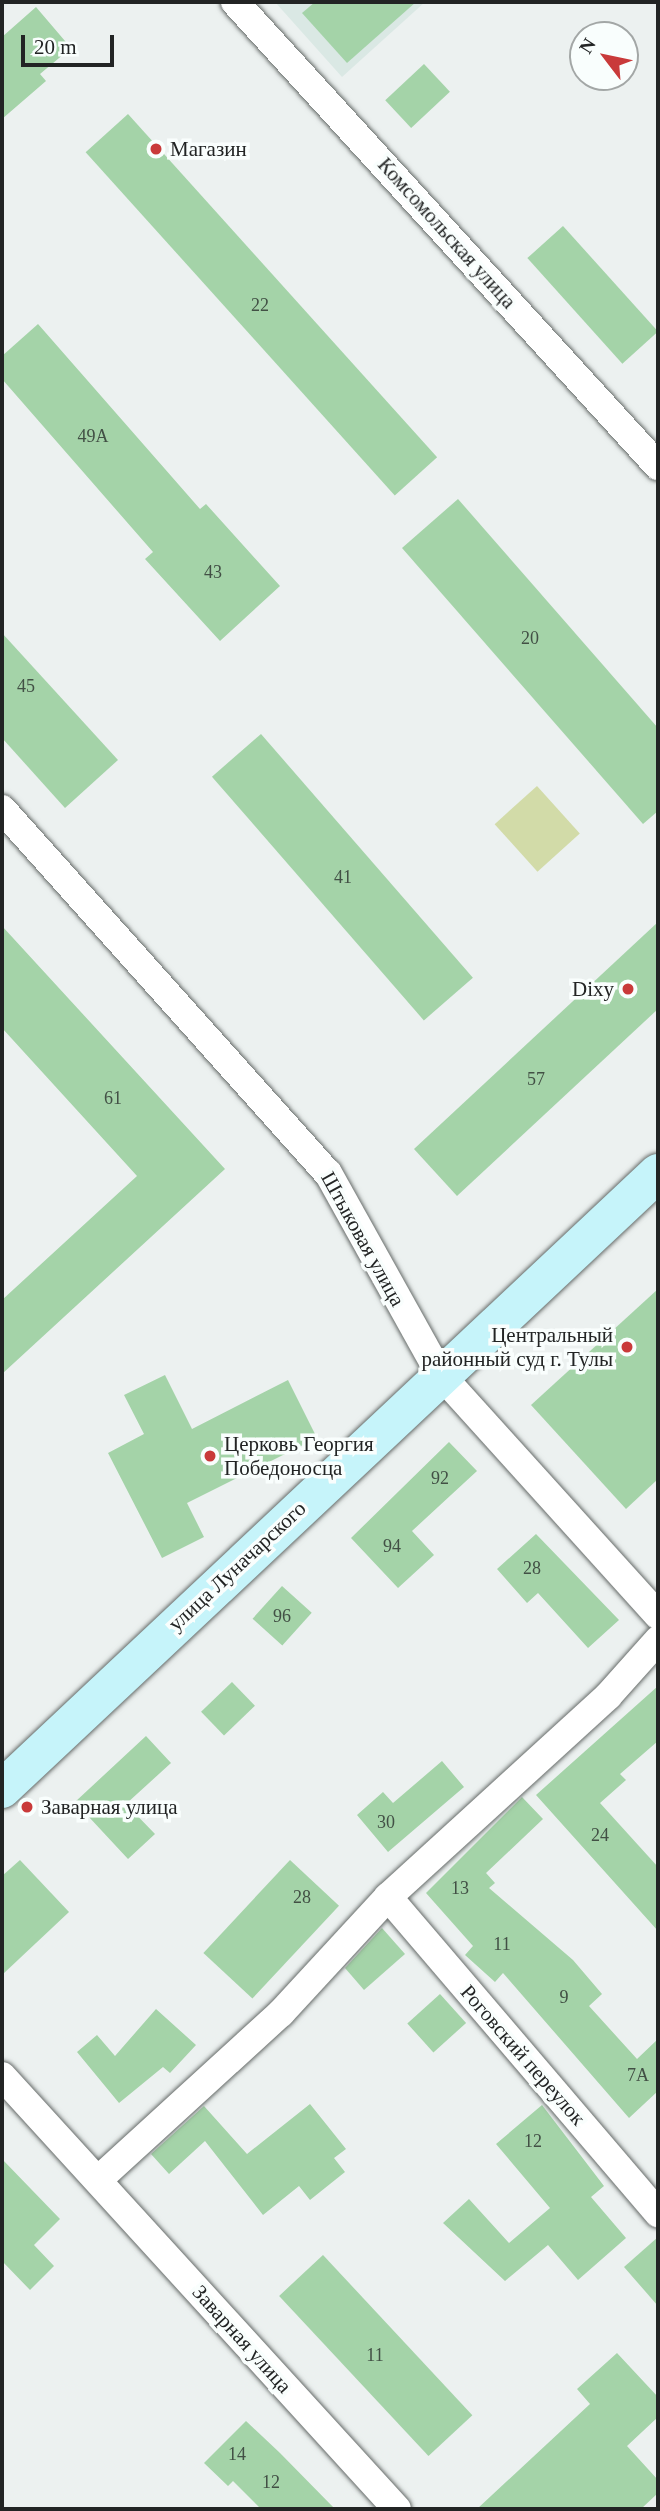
<!DOCTYPE html>
<html>
<head>
<meta charset="utf-8">
<style>
	body { margin:0 }
	#map { position:relative; width:660px; height:2511px; overflow:hidden; background:#ecf1f0; font-family:Georgia,serif }
	div>[style] { position:absolute }
	[style*='--x'] { left:calc(var(--x)*1px); top:calc(var(--y)*1px); width:calc(var(--w)*1px); rotate:calc(var(--a)*1deg) }
	.built>* { inset:0; background:#dae8e4 }
	.green>* { inset:0; background:#d2dba8; transform-origin:0 0 }
	.building>* { inset:0; background:#a4d3a8; transform-origin:0 0 }
	.roads { filter:drop-shadow(0 0 2px #666b69) drop-shadow(0 0 2px #666b69) }
	.minor>* { height:28px; margin:-14px; padding:0 14px; transform-origin:14px; border-radius:14px; background:#fff }
	.secondary>* { height:38px; margin:-19px; padding:0 19px; transform-origin:19px; border-radius:19px; background:#c6f4fa }
	.dots>* { width:19px; height:19px; translate:-50% -50%; box-sizing:border-box; border:4px solid #f9fefd; border-radius:50% }
	span { translate:-50% -50%; white-space:nowrap; text-align:center; line-height:1.15; -webkit-text-stroke:7px #f9fefd; paint-order:stroke }
	.number-label { font-size:18px; color:#425045 }
	.number-label span { -webkit-text-stroke-width:0 }
	.poi-label { font-size:21px; color:#222424 }
	.left { translate:0 -50%; text-align:left }
	.right { translate:-100% -50%; text-align:right }
	.street-label { font-size:21px; color:#222424 }
	.frame { position:absolute; inset:0; border:4px solid #222424; pointer-events:none }
	.north { position:absolute; left:569px; top:21px; width:70px; height:70px; box-sizing:border-box; background:#f9fefd; border:2px solid #a3a7a6; border-radius:50%; rotate:302deg; font-size:19px; font-weight:700; line-height:28px; text-align:center; color:#222424 }
	.north::after { content:''; display:block; margin:auto; width:24px; height:32px; background:#c93a3a; clip-path:polygon(50% 0,100% 100%,50% 72%,0 100%) }
	.scale { position:absolute; left:21px; top:35px; width:93px; height:32px; box-sizing:border-box; border:4px solid #222424; border-top:0; padding-left:9px; font-size:21px; line-height:24px; white-space:nowrap; color:#222424; -webkit-text-stroke:5px #f9fefd; paint-order:stroke }
</style>
</head>
<body>
<div id="map">
	<div class="built">
		<div style="clip-path:polygon(275px 2px,425px 2px,342px 77px)"></div>
	</div>
	<div class="green">
		<div style="left:537px;top:786px;width:64px;height:57px;rotate:48deg"></div>
	</div>
	<div class="building">
		<div style="clip-path:polygon(315px 2px,416px 2px,347px 63px,302px 13px)"></div>
		<div style="clip-path:polygon(36px 7px,71px 48px,40px 74px,46px 81px,2px 119px,2px 37px)"></div>
		<div style="left:424px;top:64px;width:38px;height:53px;rotate:47deg"></div>
		<div style="left:128px;top:114px;width:462px;height:57px;rotate:48deg"></div>
		<div style="left:563px;top:226px;width:142px;height:48px;rotate:48deg"></div>
		<div style="clip-path:polygon(38px 324px,200px 509px,206px 504px,280px 586px,220px 641px,145px 559px,153px 552px,2px 379px,2px 356px)"></div>
		<div style="clip-path:polygon(458px 499px,658px 728px,658px 811px,643px 824px,402px 548px)"></div>
		<div style="clip-path:polygon(2px 633px,118px 760px,65px 808px,2px 738px)"></div>
		<div style="left:261px;top:734px;width:323px;height:65px;rotate:49deg"></div>
		<div style="clip-path:polygon(658px 922px,658px 1009px,457px 1196px,414px 1149px)"></div>
		<div style="clip-path:polygon(2px 926px,225px 1169px,2px 1374px,2px 1300px,137px 1176px,2px 1028px)"></div>
		<div style="clip-path:polygon(658px 1289px,658px 1479px,626px 1509px,531px 1405px)"></div>
		<div style="clip-path:polygon(165px 1375px,192px 1429px,288px 1380px,317px 1438px,187px 1503px,204px 1537px,162px 1558px,108px 1453px,144px 1434px,124px 1395px)"></div>
		<div style="clip-path:polygon(449px 1442px,477px 1471px,412px 1531px,434px 1555px,398px 1588px,351px 1538px)"></div>
		<div style="clip-path:polygon(536px 1534px,619px 1620px,588px 1648px,538px 1593px,527px 1603px,497px 1569px)"></div>
		<div style="left:282px;top:1586px;width:40px;height:44px;rotate:42deg"></div>
		<div style="left:232px;top:1682px;width:33px;height:43px;rotate:46deg"></div>
		<div style="clip-path:polygon(658px 1686px,658px 1741px,620px 1774px,626px 1780px,600px 1803px,658px 1867px,658px 1931px,536px 1795px)"></div>
		<div style="clip-path:polygon(146px 1736px,171px 1763px,126px 1804px,155px 1834px,128px 1859px,75px 1802px)"></div>
		<div style="clip-path:polygon(442px 1761px,464px 1787px,388px 1852px,357px 1815px,383px 1792px,393px 1803px)"></div>
		<div style="clip-path:polygon(522px 1797px,543px 1819px,486px 1873px,495px 1883px,489px 1888px,573px 1960px,602px 1994px,589px 2006px,637px 2059px,658px 2039px,658px 2091px,629px 2118px,503px 1973px,495px 1982px,465px 1955px,473px 1946px,426px 1893px)"></div>
		<div style="clip-path:polygon(20px 1860px,69px 1912px,2px 1975px,2px 1876px)"></div>
		<div style="left:290px;top:1860px;width:67px;height:127px;rotate:43deg"></div>
		<div style="clip-path:polygon(382px 1928px,405px 1954px,364px 1990px,345px 1968px)"></div>
		<div style="left:440px;top:1994px;width:39px;height:44px;rotate:48deg"></div>
		<div style="clip-path:polygon(156px 2009px,196px 2045px,170px 2073px,163px 2067px,119px 2103px,77px 2052px,97px 2035px,115px 2056px)"></div>
		<div style="clip-path:polygon(310px 2104px,346px 2149px,334px 2158px,345px 2172px,310px 2200px,299px 2186px,263px 2215px,205px 2141px,169px 2174px,151px 2154px,204px 2106px,247px 2154px)"></div>
		<div style="clip-path:polygon(542px 2105px,604px 2186px,591px 2197px,626px 2238px,578px 2280px,548px 2245px,505px 2281px,443px 2223px,469px 2199px,509px 2243px,550px 2208px,496px 2144px)"></div>
		<div style="clip-path:polygon(2px 2159px,60px 2219px,34px 2245px,54px 2266px,30px 2290px,2px 2261px)"></div>
		<div style="clip-path:polygon(658px 2237px,658px 2306px,624px 2267px)"></div>
		<div style="left:323px;top:2255px;width:219px;height:60px;rotate:47deg"></div>
		<div style="clip-path:polygon(617px 2353px,658px 2397px,658px 2417px,627px 2446px,658px 2480px,658px 2493px,641px 2509px,477px 2509px,590px 2404px,577px 2389px)"></div>
		<div style="clip-path:polygon(246px 2421px,280px 2453px,335px 2509px,261px 2509px,233px 2481px,228px 2486px,204px 2463px)"></div>
	</div>
	<div class="roads">
		<div class="minor">
			<div style="--x:235;--y:2;--w:628;--a:47.65"></div>
			<div style="--x:2;--y:809;--w:489;--a:48.2"></div>
			<div style="--x:328;--y:1173;--w:230;--a:60.9"></div>
			<div style="--x:440;--y:1374;--w:325;--a:47.9"></div>
			<div style="--x:388;--y:1897;--w:416;--a:49.5"></div>
			<div style="--x:2;--y:2076;--w:586;--a:47.63"></div>
			<div style="--x:98;--y:2180;--w:248;--a:-42.4"></div>
			<div style="--x:281;--y:2013;--w:158;--a:-47.3"></div>
			<div style="--x:388;--y:1897;--w:298;--a:-42.4"></div>
			<div style="--x:608;--y:1696;--w:75;--a:-48.2"></div>
		</div>
		<div class="secondary">
			<div style="--x:2;--y:1789;--w:900;--a:-43.2"></div>
		</div>
	</div>
	<div class="dots">
		<div style="left:156px;top:149px;background:#c93a3a"></div>
		<div style="left:628px;top:989px;background:#c93a3a"></div>
		<div style="left:627px;top:1347px;background:#c93a3a"></div>
		<div style="left:210px;top:1456px;background:#c93a3a"></div>
		<div style="left:27px;top:1807px;background:#c93a3a"></div>
	</div>
	<div class="number-label">
		<span style="left:260px;top:305px">22</span>
		<span style="left:93px;top:436px">49А</span>
		<span style="left:213px;top:572px">43</span>
		<span style="left:530px;top:638px">20</span>
		<span style="left:26px;top:686px">45</span>
		<span style="left:343px;top:877px">41</span>
		<span style="left:536px;top:1079px">57</span>
		<span style="left:113px;top:1098px">61</span>
		<span style="left:440px;top:1478px">92</span>
		<span style="left:392px;top:1546px">94</span>
		<span style="left:532px;top:1568px">28</span>
		<span style="left:282px;top:1616px">96</span>
		<span style="left:386px;top:1822px">30</span>
		<span style="left:600px;top:1835px">24</span>
		<span style="left:460px;top:1888px">13</span>
		<span style="left:302px;top:1897px">28</span>
		<span style="left:502px;top:1944px">11</span>
		<span style="left:564px;top:1997px">9</span>
		<span style="left:638px;top:2075px">7А</span>
		<span style="left:533px;top:2141px">12</span>
		<span style="left:375px;top:2355px">11</span>
		<span style="left:237px;top:2454px">14</span>
		<span style="left:271px;top:2482px">12</span>
	</div>
	<div class="poi-label">
		<span class="left" style="left:170px;top:149px">Магазин</span>
		<span class="right" style="left:614px;top:989px">Dixy</span>
		<span class="right" style="left:613px;top:1347px">Центральный<br>районный суд г. Тулы</span>
		<span class="left" style="left:224px;top:1456px">Церковь Георгия<br>Победоносца</span>
		<span class="left" style="left:41px;top:1807px">Заварная улица</span>
	</div>
	<div class="street-label">
		<span style="left:447px;top:233px;rotate:48deg">Комсомольская улица</span>
		<span style="left:363px;top:1239px;rotate:61deg">Штыковая улица</span>
		<span style="left:237px;top:1566px;rotate:-43deg">улица Луначарского</span>
		<span style="left:523px;top:2055px;rotate:49deg">Роговский переулок</span>
		<span style="left:242px;top:2339px;rotate:48deg">Заварная улица</span>
	</div>
	<div class="frame"></div>
	<div class="north">N</div>
	<div class="scale">20 m</div>
</div>
</body>
</html>
